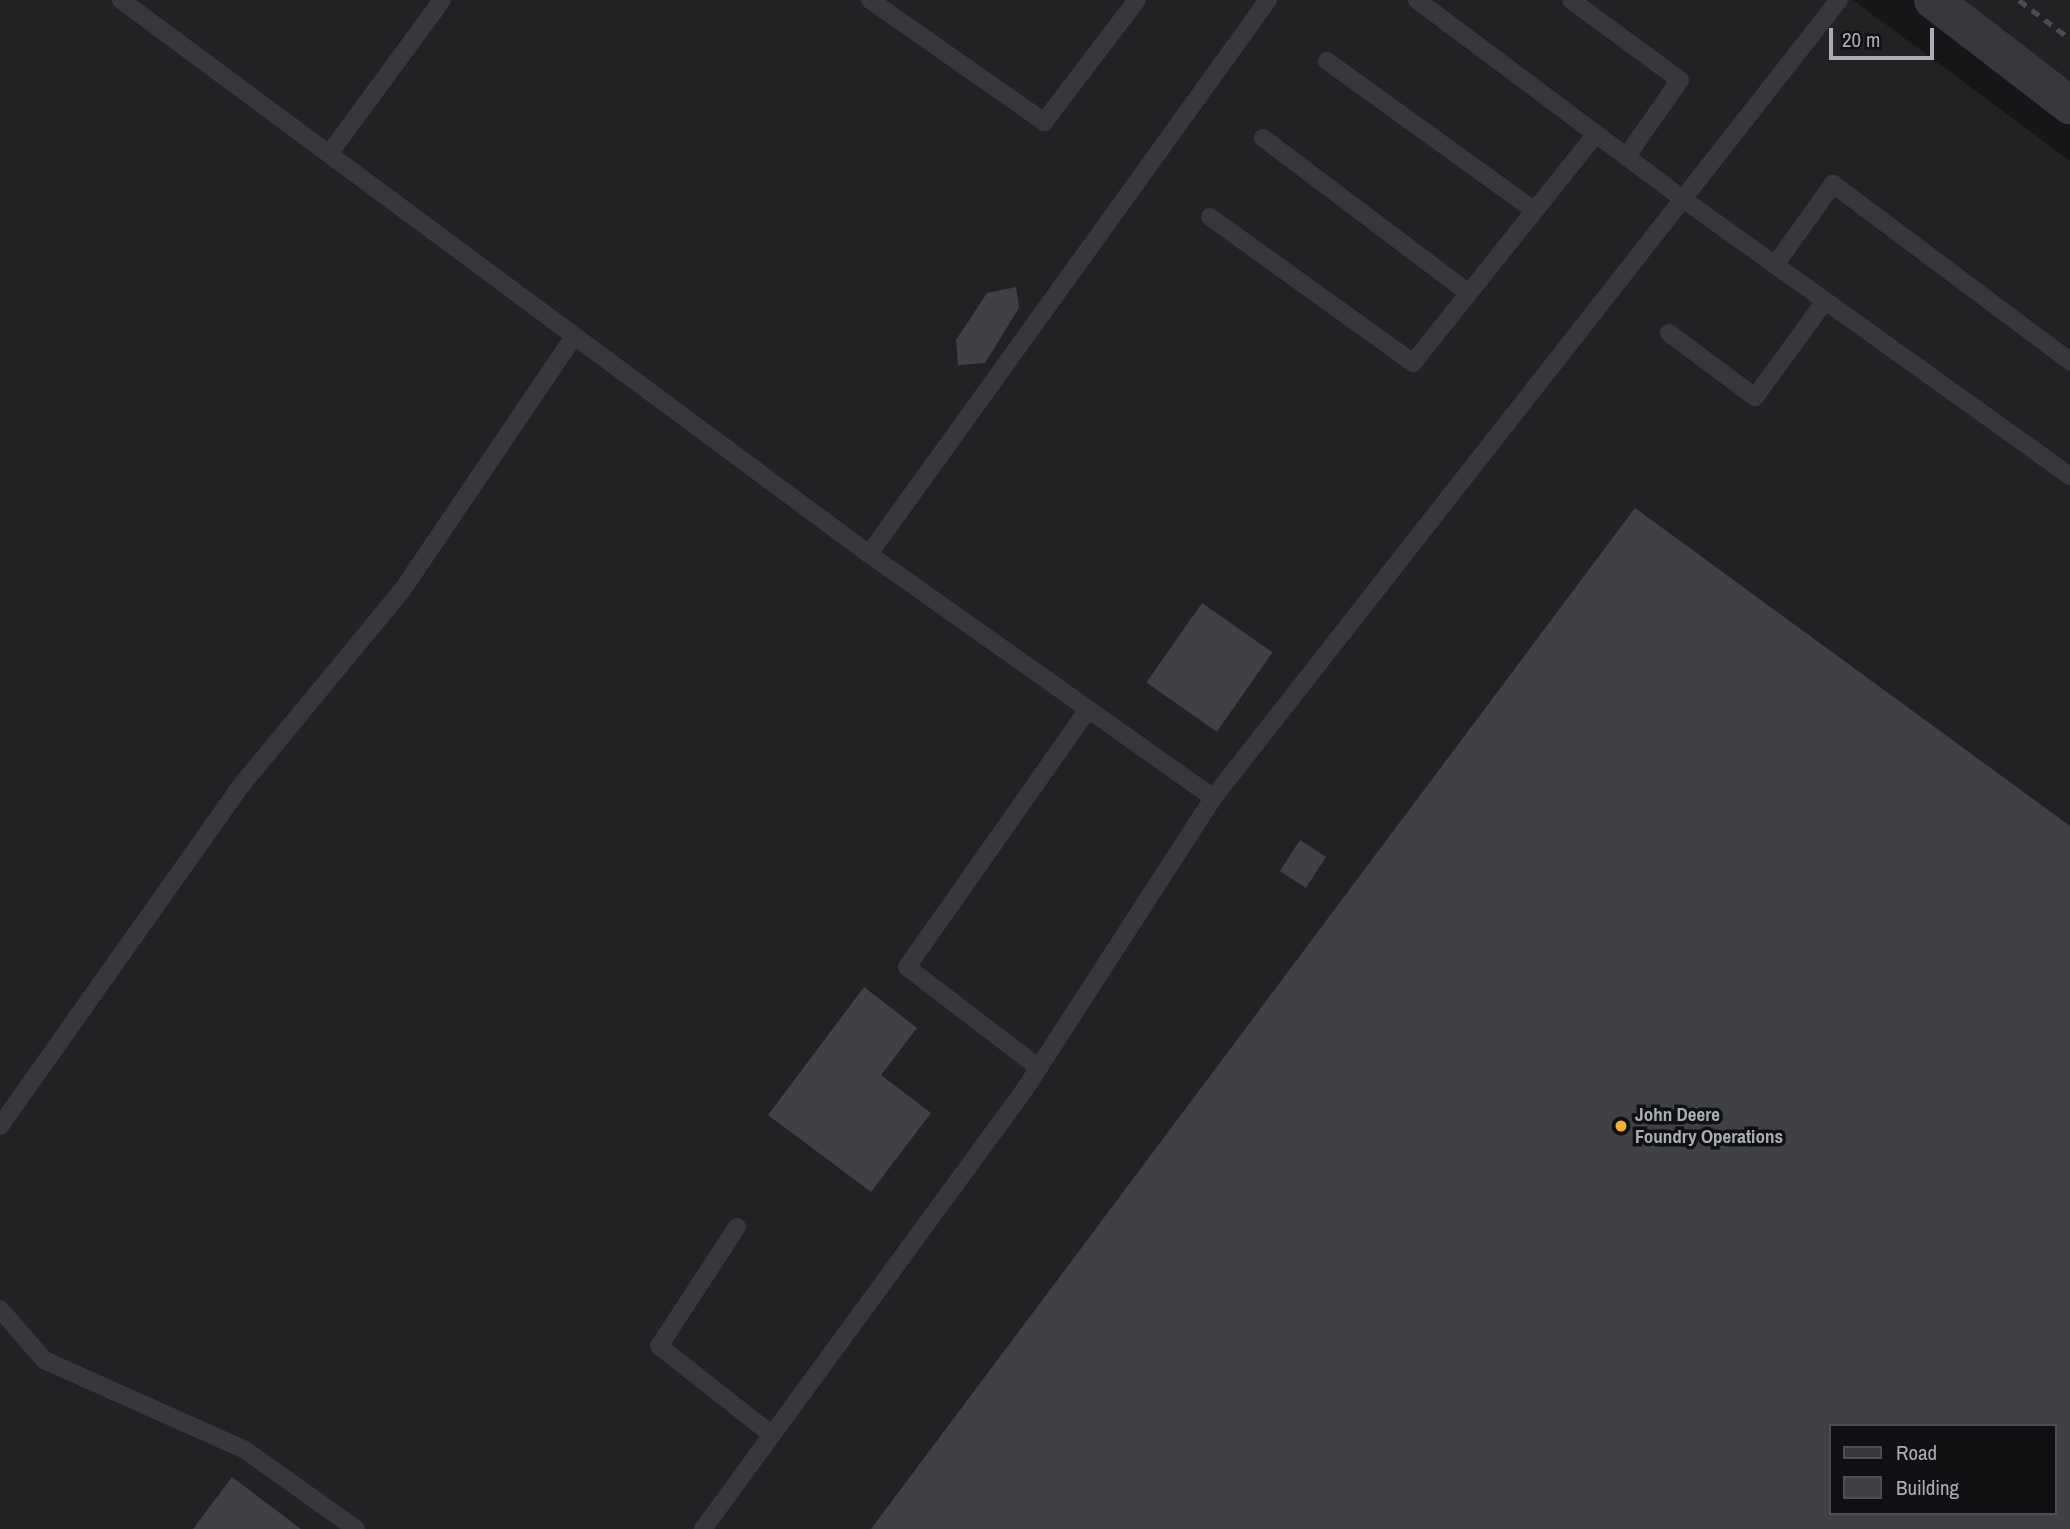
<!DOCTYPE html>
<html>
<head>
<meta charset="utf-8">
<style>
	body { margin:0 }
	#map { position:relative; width:2070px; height:1529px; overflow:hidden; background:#161618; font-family:"Archivo Narrow",sans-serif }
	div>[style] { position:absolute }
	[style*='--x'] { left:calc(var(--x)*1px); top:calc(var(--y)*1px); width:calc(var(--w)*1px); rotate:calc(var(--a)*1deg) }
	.built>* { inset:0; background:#222225 }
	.building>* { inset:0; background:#404145; transform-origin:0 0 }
	.service>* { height:18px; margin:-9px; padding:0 9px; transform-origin:9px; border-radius:9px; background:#37383d }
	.tertiary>* { height:38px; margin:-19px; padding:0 19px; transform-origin:19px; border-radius:19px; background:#37383d }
	.rail>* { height:5px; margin-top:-2.5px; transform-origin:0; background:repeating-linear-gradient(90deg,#4a4c52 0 9px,transparent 0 16px) }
	.dots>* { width:19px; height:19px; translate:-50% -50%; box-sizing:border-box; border:4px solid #111113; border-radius:50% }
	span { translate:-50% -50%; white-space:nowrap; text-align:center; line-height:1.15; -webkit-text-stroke:7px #111113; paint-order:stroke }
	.poi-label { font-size:19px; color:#a8adb8; font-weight:700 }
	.left { translate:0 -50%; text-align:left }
	.legend { position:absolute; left:1829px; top:1424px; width:228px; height:91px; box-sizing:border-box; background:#111113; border:2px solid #4d4f55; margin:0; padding:9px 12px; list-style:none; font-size:21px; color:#a8adb8 }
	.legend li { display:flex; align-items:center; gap:14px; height:35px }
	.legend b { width:35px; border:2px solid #4d4f55 }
	.scale { position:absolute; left:1829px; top:28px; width:105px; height:32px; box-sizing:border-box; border:4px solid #a8adb8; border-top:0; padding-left:9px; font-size:21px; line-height:24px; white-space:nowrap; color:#a8adb8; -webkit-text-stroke:5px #111113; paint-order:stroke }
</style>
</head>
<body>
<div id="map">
	<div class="built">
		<div style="clip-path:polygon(evenodd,0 0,1853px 0,2070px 161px,2070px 1529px,0 1529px,0 0,1830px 1426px,2054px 1426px,2054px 1513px,1830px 1513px,1830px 1426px)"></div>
		<div style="clip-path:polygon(1957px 0,2070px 0,2070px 88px)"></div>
	</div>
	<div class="building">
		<div style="clip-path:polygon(1016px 287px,1019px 308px,985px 363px,958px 365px,956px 340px,987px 293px)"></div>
		<div style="clip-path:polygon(evenodd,1635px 508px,2070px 826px,2070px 1529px,871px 1529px,1635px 508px,1830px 1426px,2054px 1426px,2054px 1513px,1830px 1513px,1830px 1426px)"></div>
		<div style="left:1202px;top:603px;width:86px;height:97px;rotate:35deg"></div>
		<div style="left:1300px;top:840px;width:31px;height:37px;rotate:33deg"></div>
		<div style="clip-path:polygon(864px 987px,917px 1028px,881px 1075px,931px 1113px,871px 1192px,768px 1115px)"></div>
		<div style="clip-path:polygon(232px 1477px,301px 1529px,193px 1529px)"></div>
	</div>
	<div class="service">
		<div style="--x:121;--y:0;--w:931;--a:36.53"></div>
		<div style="--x:869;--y:554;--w:422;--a:35.3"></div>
		<div style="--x:870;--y:0;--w:213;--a:35"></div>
		<div style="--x:1044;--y:122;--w:153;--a:-52.7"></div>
		<div style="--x:1417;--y:0;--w:332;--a:36.8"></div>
		<div style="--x:1683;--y:199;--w:476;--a:35.6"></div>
		<div style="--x:1571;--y:0;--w:135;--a:36.3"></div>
		<div style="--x:1680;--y:80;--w:94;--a:125"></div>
		<div style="--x:1327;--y:61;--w:256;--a:35.8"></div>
		<div style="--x:1263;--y:138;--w:258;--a:37"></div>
		<div style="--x:329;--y:154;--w:191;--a:-53.7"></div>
		<div style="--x:1210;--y:217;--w:250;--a:35.7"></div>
		<div style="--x:1413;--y:363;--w:293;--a:-51.4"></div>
		<div style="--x:1775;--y:265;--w:100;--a:-54.4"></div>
		<div style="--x:1833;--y:184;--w:296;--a:36.8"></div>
		<div style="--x:1669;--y:333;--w:107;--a:36.7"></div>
		<div style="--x:1755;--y:397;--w:119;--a:-53.9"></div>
		<div style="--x:869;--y:554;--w:683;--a:-54.24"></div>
		<div style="--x:1039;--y:1068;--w:166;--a:-142.6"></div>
		<div style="--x:907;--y:967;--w:315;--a:-54.9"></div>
		<div style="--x:0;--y:1126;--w:414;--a:-54.7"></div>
		<div style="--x:239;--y:788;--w:258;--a:-50.5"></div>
		<div style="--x:403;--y:589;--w:305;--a:-55.9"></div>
		<div style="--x:737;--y:1227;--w:142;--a:123.2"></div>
		<div style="--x:659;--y:1346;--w:142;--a:38.2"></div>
		<div style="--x:0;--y:1309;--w:67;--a:49.2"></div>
		<div style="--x:44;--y:1360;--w:220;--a:24.1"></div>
		<div style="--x:245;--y:1450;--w:136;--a:35.4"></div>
		<div style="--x:703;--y:1529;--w:542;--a:-53.79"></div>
		<div style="--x:1023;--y:1092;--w:350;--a:-57.1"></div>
		<div style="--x:1213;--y:798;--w:1014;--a:-51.89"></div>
	</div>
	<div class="tertiary">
		<div style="--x:1933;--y:0;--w:173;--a:37.5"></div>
	</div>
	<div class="rail">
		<div style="--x:2019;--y:0;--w:64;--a:37.4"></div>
	</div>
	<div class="dots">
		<div style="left:1621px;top:1126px;background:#f2b134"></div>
	</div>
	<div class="poi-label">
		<span class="left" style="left:1635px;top:1126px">John Deere<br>Foundry Operations</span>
	</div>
	<ul class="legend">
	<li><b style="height:9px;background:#37383d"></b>Road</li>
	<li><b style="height:19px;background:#404145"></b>Building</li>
	</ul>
	<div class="scale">20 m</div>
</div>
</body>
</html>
